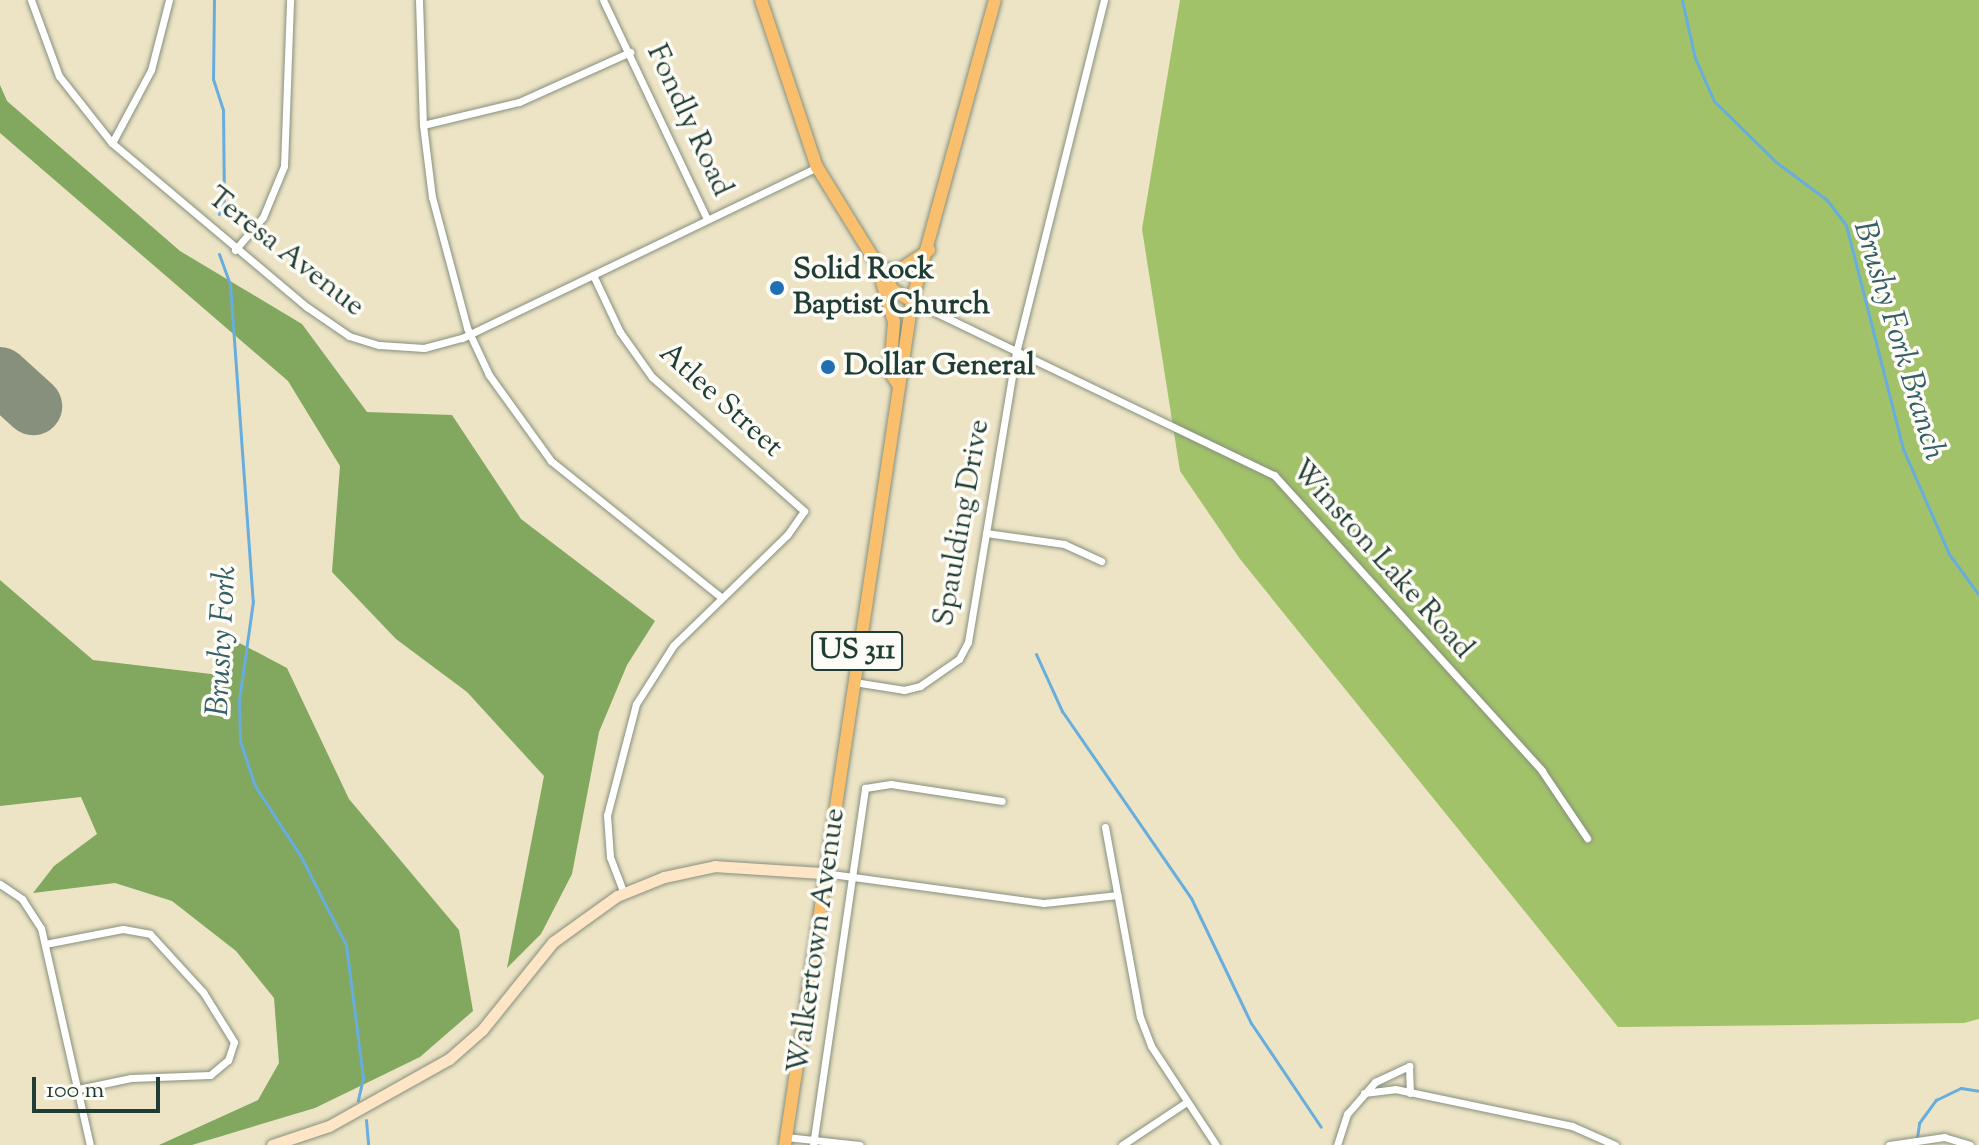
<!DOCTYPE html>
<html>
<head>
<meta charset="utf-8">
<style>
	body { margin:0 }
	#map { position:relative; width:1979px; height:1145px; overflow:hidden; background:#ede4c6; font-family:"Sorts Mill Goudy",serif }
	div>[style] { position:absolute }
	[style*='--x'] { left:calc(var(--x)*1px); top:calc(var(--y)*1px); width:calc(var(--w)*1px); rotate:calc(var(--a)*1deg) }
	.green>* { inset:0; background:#a2c26a }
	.forest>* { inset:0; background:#81a85e }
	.stream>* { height:3px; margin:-1.5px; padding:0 1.5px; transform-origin:1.5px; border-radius:1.5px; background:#67addd }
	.taxiway>* { height:24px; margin:-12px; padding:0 12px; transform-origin:12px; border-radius:12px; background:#86907d }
	.runway>* { height:58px; margin:-29px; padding:0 29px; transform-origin:29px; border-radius:29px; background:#86907d }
	.roads { filter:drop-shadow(0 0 2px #86907d) drop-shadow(0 0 2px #86907d) }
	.street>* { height:7px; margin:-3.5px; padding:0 3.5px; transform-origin:3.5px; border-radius:3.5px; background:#fff }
	.secondary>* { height:11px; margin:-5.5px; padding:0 5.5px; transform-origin:5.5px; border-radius:5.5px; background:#fde5c5 }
	.primary>* { height:12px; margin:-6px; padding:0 6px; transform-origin:6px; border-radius:6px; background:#f9bf6d }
	.dots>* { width:22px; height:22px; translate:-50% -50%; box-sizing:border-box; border:4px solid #fdfcf7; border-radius:50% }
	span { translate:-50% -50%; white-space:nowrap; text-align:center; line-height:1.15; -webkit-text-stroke:7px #fdfcf7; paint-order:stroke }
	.shield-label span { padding:2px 6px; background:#fdfcf7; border:2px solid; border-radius:6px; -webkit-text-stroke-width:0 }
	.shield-label { font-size:28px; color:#1f3d34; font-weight:700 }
	.street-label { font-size:30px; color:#1f3d34 }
	.poi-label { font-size:30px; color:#1f3d34; font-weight:700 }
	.left { translate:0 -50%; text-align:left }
	.water-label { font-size:32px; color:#355f67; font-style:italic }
	.scale { position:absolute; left:32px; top:1077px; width:128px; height:36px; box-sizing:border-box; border:4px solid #1f3d34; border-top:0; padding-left:10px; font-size:24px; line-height:28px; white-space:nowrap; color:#1f3d34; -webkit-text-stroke:6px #fdfcf7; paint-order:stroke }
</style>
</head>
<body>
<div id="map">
	<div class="green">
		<div style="clip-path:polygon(1180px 0,1979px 0,1979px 1019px,1964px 1023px,1618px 1027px,1240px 559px,1180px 471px,1142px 229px)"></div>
	</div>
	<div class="forest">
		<div style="clip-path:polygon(0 85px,7px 101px,180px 251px,302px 324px,367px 412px,452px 415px,521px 519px,655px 621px,627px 665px,599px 732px,572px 874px,541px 934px,507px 968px,544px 776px,467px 692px,396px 639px,332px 572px,340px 466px,288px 381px,0 133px)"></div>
		<div style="clip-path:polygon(0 580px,93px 660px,228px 676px,232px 639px,287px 668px,349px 799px,459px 930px,473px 1011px,420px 1057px,315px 1108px,192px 1145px,159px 1145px,258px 1100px,279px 1063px,274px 998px,236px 951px,172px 901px,115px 883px,33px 893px,54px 866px,97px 834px,81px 797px,0 806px)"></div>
	</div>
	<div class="stream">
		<div style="--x:214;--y:0;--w:79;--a:90.7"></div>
		<div style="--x:213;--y:79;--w:33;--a:72"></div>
		<div style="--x:223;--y:110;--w:92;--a:89.4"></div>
		<div style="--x:224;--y:202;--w:13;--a:113"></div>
		<div style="--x:1682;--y:0;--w:59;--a:77.4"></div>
		<div style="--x:1695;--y:58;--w:47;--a:66.2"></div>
		<div style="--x:1714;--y:101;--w:87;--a:44.5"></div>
		<div style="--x:1776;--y:162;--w:64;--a:36.7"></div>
		<div style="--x:1827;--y:200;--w:31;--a:53"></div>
		<div style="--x:1846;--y:225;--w:231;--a:75.7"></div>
		<div style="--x:1903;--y:449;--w:115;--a:66.3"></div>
		<div style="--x:1949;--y:554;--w:51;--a:53.8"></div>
		<div style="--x:219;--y:254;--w:32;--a:70"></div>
		<div style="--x:230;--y:284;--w:318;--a:85.9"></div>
		<div style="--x:253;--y:601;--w:100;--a:98"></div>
		<div style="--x:239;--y:700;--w:41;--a:88.6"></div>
		<div style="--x:240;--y:741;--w:47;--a:71.6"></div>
		<div style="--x:255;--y:786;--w:82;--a:56.9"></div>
		<div style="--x:300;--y:855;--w:101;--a:62.9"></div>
		<div style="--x:346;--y:945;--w:134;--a:82.7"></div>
		<div style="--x:363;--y:1078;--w:23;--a:103"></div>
		<div style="--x:1036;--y:654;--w:63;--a:65.5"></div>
		<div style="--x:1062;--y:711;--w:227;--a:55.4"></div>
		<div style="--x:1191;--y:898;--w:139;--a:64.4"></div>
		<div style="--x:1251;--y:1023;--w:125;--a:56.1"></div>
		<div style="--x:366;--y:1120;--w:25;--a:85"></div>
		<div style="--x:1916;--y:1145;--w:22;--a:-82"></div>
		<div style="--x:1919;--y:1123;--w:29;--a:-54"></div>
		<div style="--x:1936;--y:1100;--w:28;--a:-26"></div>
		<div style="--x:1961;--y:1088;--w:18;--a:9"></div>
	</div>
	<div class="taxiway">
		<div style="--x:0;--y:391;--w:11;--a:-45"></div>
	</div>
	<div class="runway">
		<div style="--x:0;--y:376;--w:45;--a:42.3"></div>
	</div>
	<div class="roads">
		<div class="street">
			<div style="--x:31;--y:0;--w:81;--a:69.8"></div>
			<div style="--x:59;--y:76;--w:85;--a:51.7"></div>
			<div style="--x:112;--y:143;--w:255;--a:40.1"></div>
			<div style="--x:307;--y:307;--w:51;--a:34.6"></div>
			<div style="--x:349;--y:336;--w:31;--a:17"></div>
			<div style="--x:379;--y:345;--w:45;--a:3.8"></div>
			<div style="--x:424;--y:348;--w:39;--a:-15"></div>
			<div style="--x:462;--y:338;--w:394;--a:-25.7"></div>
			<div style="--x:419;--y:0;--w:125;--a:88.2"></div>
			<div style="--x:423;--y:125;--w:73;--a:82.9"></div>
			<div style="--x:432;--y:197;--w:136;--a:75"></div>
			<div style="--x:467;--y:328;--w:52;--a:64.9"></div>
			<div style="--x:489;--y:375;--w:106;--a:54.2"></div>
			<div style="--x:551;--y:461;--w:218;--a:38.7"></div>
			<div style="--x:603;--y:0;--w:242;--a:64.6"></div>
			<div style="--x:423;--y:125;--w:99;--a:-13.5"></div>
			<div style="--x:519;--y:102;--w:122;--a:-24.2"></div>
			<div style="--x:112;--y:143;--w:83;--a:-61.9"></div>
			<div style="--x:151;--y:70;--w:72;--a:-75.6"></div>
			<div style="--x:235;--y:250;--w:43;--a:-49.7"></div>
			<div style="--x:263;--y:217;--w:55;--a:-67.6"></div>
			<div style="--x:284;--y:166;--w:166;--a:-87.9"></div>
			<div style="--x:593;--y:275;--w:63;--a:64.7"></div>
			<div style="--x:620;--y:332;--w:55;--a:54.6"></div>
			<div style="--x:652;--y:377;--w:203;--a:41.4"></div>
			<div style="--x:804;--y:511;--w:29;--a:125"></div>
			<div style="--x:787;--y:535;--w:159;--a:135.8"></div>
			<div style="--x:673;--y:646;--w:69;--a:122.5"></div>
			<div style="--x:636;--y:704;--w:115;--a:104.6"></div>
			<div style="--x:607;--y:815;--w:42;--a:85.9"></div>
			<div style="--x:610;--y:857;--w:39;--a:69"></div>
			<div style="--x:912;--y:301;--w:402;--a:25.7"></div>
			<div style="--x:1274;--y:475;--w:399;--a:47.8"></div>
			<div style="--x:1542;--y:771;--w:81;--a:56.1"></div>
			<div style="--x:986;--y:533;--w:79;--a:8"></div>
			<div style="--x:1064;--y:544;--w:41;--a:24.7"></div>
			<div style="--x:854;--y:682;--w:51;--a:9.1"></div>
			<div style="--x:904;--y:690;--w:16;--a:-14"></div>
			<div style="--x:920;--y:686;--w:47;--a:-34.7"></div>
			<div style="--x:959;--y:659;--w:19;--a:-62"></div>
			<div style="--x:968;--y:642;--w:293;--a:-80.6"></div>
			<div style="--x:1016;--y:353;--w:364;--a:-76"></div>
			<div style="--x:1105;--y:827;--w:193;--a:79.6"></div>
			<div style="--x:1140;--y:1017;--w:31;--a:69"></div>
			<div style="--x:1151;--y:1046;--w:118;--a:56.7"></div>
			<div style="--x:824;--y:873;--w:222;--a:7.8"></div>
			<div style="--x:1044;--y:903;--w:74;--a:-6.2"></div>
			<div style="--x:0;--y:884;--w:27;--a:34"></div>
			<div style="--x:22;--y:899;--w:35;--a:57"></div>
			<div style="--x:41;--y:928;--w:222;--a:77.3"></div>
			<div style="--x:45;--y:944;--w:79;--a:-10.9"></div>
			<div style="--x:123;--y:929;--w:27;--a:10"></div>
			<div style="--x:150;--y:934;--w:79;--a:47.6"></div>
			<div style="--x:203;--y:992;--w:59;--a:58.2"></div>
			<div style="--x:234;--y:1042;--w:19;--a:108"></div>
			<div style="--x:228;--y:1060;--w:23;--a:140"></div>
			<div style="--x:210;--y:1075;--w:79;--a:177.8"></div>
			<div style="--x:131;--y:1078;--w:54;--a:168.3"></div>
			<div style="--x:1364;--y:1093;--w:31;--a:-7"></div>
			<div style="--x:1395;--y:1089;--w:181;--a:11.8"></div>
			<div style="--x:1572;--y:1126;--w:47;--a:23.8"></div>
			<div style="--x:786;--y:1137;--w:74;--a:6.2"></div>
			<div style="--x:813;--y:1145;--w:361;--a:-81.7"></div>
			<div style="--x:865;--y:788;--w:26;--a:-9"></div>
			<div style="--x:891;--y:784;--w:112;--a:8.7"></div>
			<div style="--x:1122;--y:1145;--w:76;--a:-33.7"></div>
			<div style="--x:1337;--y:1145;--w:33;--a:-72"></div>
			<div style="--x:1347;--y:1114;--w:43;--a:-48.8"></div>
			<div style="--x:1375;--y:1082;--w:38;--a:-25"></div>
			<div style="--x:1409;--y:1066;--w:27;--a:88"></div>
			<div style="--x:1889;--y:1145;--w:56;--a:-8.3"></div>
			<div style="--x:1944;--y:1137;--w:27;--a:17"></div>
		</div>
		<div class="secondary">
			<div style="--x:272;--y:1145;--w:60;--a:-18.4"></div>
			<div style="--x:329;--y:1126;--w:137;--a:-29.2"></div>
			<div style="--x:449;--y:1059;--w:44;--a:-41.3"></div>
			<div style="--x:482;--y:1030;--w:113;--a:-51.1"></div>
			<div style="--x:553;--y:942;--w:79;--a:-35.7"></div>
			<div style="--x:617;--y:896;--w:51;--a:-22"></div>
			<div style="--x:664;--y:877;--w:52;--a:-12.2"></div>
			<div style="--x:715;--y:866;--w:109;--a:3.7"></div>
		</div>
		<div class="primary">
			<div style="--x:761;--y:0;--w:176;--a:71.5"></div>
			<div style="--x:817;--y:167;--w:145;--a:58.3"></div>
			<div style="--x:893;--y:290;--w:22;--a:30"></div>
			<div style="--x:879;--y:270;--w:22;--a:-3"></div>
			<div style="--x:901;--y:269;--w:34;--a:-34"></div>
			<div style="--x:882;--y:282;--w:42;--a:73.3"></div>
			<div style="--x:894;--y:322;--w:50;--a:94.6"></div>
			<div style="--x:890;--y:372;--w:17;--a:57"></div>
			<div style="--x:785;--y:1145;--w:854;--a:-81.44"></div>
			<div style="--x:912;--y:301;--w:312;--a:-74.6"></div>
		</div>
	</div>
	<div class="dots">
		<div style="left:777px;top:288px;background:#1f6fb2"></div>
		<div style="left:828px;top:367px;background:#1f6fb2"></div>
	</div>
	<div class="shield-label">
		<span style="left:857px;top:651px">US 311</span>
	</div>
	<div class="street-label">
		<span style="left:688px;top:121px;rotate:65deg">Fondly Road</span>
		<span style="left:285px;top:253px;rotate:38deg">Teresa Avenue</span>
		<span style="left:720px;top:401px;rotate:42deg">Atlee Street</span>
		<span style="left:963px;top:523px;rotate:-80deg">Spaulding Drive</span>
		<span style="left:1381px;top:560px;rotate:48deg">Winston Lake Road</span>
		<span style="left:818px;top:941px;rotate:-82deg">Walkertown Avenue</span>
	</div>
	<div class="poi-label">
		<span class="left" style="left:793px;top:288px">Solid Rock<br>Baptist Church</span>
		<span class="left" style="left:844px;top:367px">Dollar General</span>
	</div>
	<div class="water-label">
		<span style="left:1898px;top:341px;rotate:73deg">Brushy Fork Branch</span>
		<span style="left:223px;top:641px;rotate:-87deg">Brushy Fork</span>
	</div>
	<div class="scale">100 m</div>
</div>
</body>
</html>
